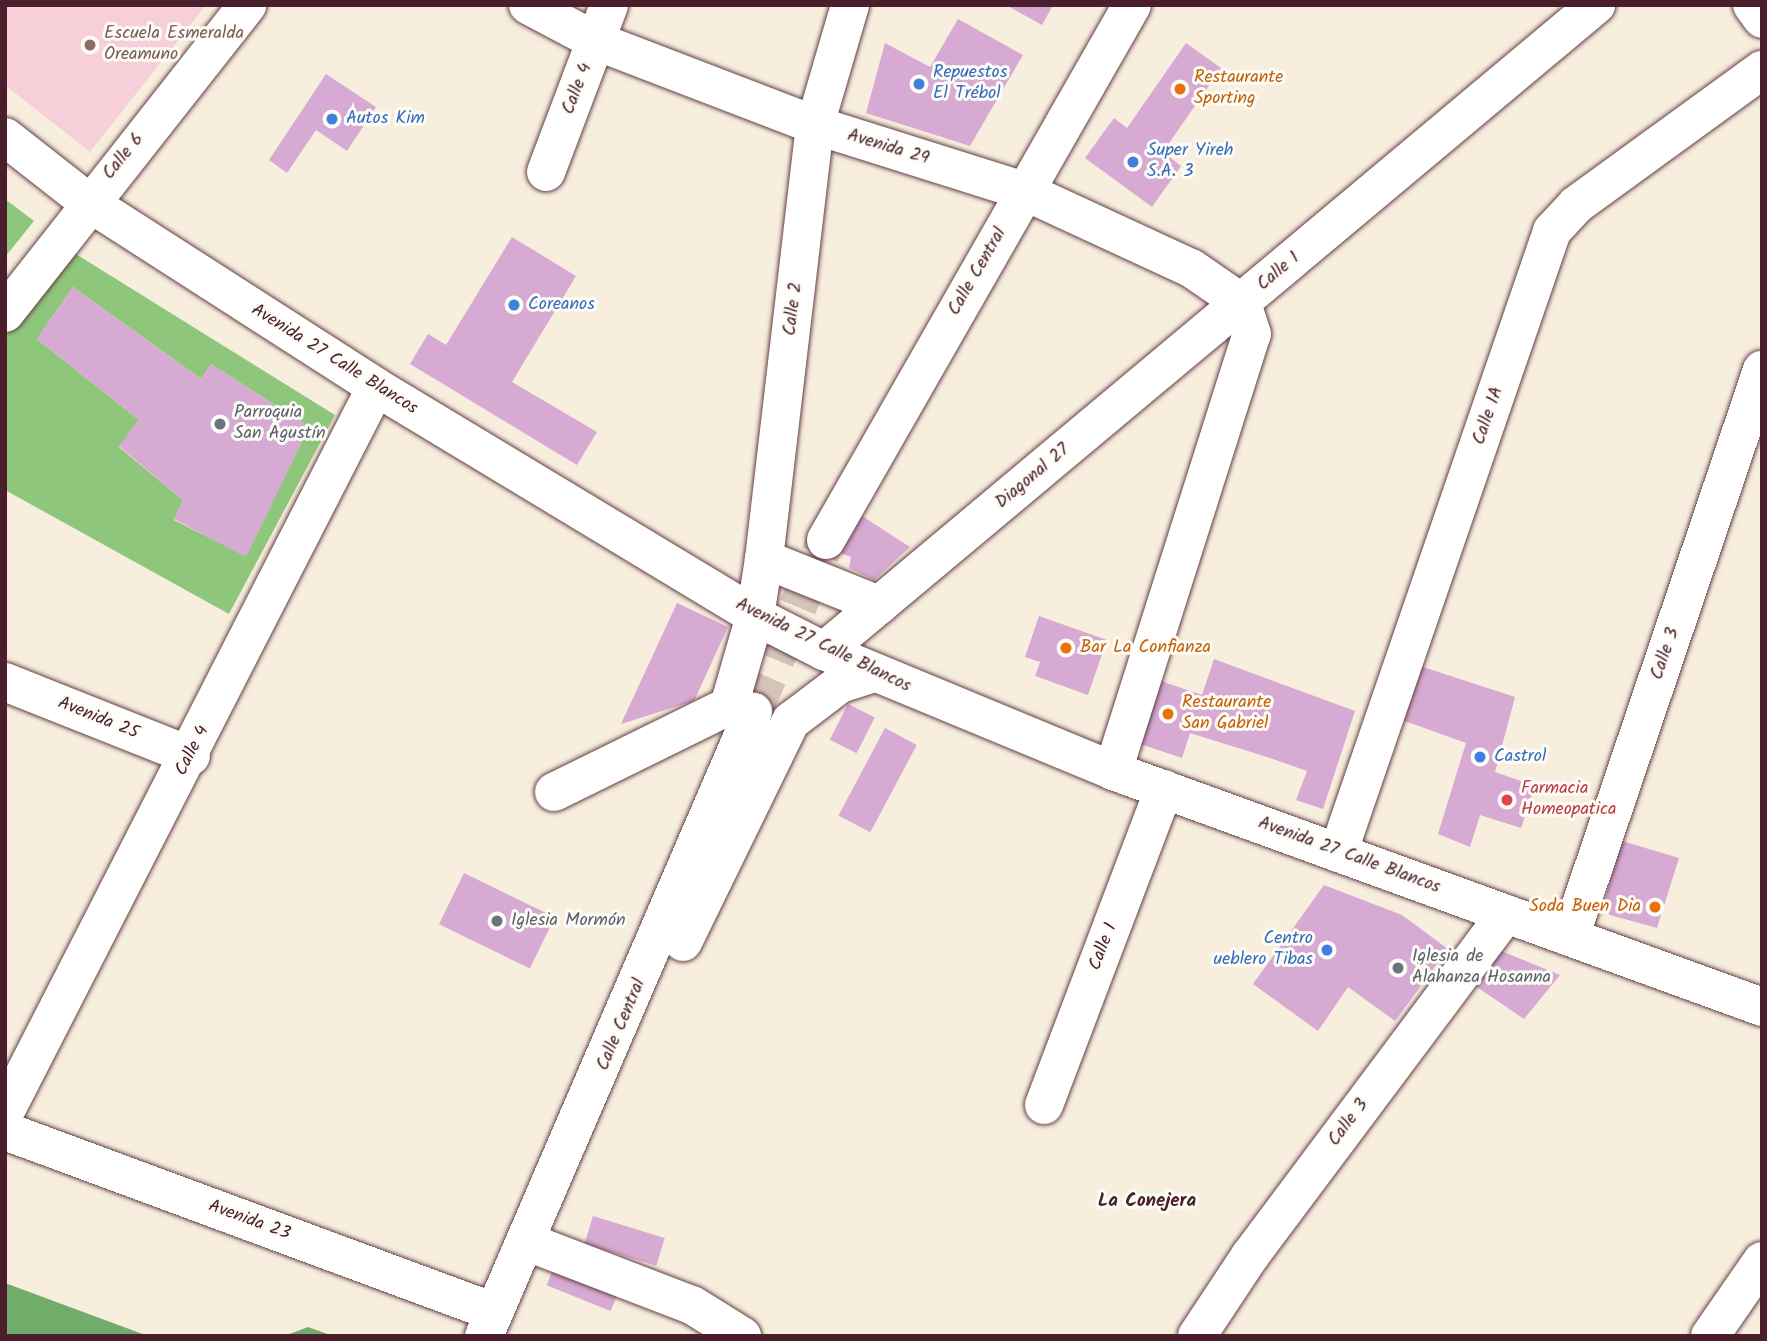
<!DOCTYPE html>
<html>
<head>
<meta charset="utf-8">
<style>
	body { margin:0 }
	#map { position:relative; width:1767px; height:1341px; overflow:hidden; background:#f8eedd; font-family:Kalam,sans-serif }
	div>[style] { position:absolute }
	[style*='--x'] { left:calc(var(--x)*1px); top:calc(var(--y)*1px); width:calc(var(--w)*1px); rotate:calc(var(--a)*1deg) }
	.built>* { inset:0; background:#f6cfd8 }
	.green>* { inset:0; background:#8ec77b }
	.forest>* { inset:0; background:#72ac6b }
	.building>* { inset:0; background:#d6aad3; transform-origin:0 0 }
	.major-tunnel>* { height:38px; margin-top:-19px; transform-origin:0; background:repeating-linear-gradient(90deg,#d5c5b9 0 38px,transparent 0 57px) }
	.roads { filter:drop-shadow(0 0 2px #643e46) drop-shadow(0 0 2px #643e46) }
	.minor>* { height:38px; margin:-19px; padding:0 19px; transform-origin:19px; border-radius:19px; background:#fff }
	.major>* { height:38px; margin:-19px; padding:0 19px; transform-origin:19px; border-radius:19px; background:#fff }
	.dots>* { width:19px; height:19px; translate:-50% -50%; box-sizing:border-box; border:4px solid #fdfcf7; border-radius:50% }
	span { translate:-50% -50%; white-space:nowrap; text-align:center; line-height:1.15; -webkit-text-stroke:6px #fdfcf7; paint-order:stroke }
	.education-label { font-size:18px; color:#785e54 }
	.left { translate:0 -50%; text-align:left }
	.shop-label { font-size:18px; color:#366cbe }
	.right { translate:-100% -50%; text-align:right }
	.food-label { font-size:18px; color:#c56008 }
	.street-label { font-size:18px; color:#4a1f2b }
	.worship-label { font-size:18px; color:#5b616d }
	.health-label { font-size:18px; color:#be3a42 }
	.neighbourhood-label { font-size:19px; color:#4a1f2b; font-weight:700 }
	.frame { position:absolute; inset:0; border:7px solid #4a1f2b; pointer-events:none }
</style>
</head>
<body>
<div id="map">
	<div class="built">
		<div style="clip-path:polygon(5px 5px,206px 5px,90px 152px,5px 85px)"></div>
	</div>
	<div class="green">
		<div style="clip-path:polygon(5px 199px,34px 221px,5px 257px)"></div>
		<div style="clip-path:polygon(evenodd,71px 251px,335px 415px,229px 614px,5px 490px,5px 337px,71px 251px,73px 287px,201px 379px,211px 364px,309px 427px,246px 556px,174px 520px,183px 500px,119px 447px,139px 420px,37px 339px,73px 287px)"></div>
	</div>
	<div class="forest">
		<div style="clip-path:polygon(5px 1283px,148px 1336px,5px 1336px)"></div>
		<div style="clip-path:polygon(308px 1327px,333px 1336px,284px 1336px)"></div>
	</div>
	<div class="building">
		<div style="clip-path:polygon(1006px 5px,1053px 5px,1042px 25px)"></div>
		<div style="clip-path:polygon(958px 19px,1023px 55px,970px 146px,866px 113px,885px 43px,930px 67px)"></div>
		<div style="clip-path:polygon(1186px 43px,1221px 68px,1163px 152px,1181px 166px,1152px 207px,1085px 158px,1114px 118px,1127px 128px)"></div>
		<div style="clip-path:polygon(326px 74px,376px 107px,347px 151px,316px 130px,287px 173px,269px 160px)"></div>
		<div style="clip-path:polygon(512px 237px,576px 276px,512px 382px,597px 432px,577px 465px,410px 364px,428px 334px,446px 345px)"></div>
		<div style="clip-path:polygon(73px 287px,201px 379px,211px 364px,309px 427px,246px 557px,174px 519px,183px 500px,119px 446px,139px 420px,37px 339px)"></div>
		<div style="clip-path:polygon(856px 512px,910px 547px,874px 580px,849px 568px,851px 557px,837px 552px)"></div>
		<div style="clip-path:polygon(677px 603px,728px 627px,694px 701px,621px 724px)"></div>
		<div style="clip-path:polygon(1039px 616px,1107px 640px,1088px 695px,1035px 676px,1040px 662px,1025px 657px)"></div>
		<div style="clip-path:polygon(1214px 659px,1355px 711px,1323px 809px,1296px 800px,1307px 771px,1267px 757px,1190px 733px,1182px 758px,1131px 741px,1152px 678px,1202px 695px)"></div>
		<div style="clip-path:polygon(1417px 665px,1515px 697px,1495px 772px,1535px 786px,1521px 828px,1480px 815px,1470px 847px,1438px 834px,1466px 743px,1402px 720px)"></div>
		<div style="left:848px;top:704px;width:30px;height:40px;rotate:27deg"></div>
		<div style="left:885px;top:728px;width:36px;height:99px;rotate:28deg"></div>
		<div style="clip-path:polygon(1622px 841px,1679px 858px,1657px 928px,1610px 915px,1603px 907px)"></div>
		<div style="left:464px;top:873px;width:101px;height:57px;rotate:26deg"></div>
		<div style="clip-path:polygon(1324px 885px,1402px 915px,1448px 949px,1395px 1021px,1348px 987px,1318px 1031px,1253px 984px)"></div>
		<div style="clip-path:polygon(1494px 948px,1560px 975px,1524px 1019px,1471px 983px)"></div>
		<div style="left:593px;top:1216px;width:75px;height:29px;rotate:17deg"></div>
		<div style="left:556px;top:1262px;width:69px;height:25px;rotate:22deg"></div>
	</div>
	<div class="major-tunnel">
		<div style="--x:753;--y:712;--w:187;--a:-67"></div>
	</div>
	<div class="roads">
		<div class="minor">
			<div style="--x:528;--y:5;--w:77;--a:27.9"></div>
			<div style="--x:596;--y:41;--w:235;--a:21"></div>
			<div style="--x:815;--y:125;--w:219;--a:17.5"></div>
			<div style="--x:1024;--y:191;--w:184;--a:24.8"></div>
			<div style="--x:1191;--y:268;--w:62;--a:34.5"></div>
			<div style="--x:1752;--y:5;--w:17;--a:54"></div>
			<div style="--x:546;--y:172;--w:178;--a:-69.3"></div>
			<div style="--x:5;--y:313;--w:392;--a:-51.8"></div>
			<div style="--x:764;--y:559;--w:124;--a:21.8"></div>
			<div style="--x:824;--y:651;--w:1007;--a:-39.92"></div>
			<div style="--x:5;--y:682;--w:200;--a:21.7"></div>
			<div style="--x:1113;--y:771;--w:459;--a:-72.4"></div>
			<div style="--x:1252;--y:334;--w:33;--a:-108"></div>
			<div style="--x:554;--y:792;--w:195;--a:-26.2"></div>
			<div style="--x:729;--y:706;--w:94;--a:-73.9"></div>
			<div style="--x:755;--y:616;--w:58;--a:-81"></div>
			<div style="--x:764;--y:559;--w:437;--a:-83.3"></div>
			<div style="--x:815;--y:125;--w:125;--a:-73.7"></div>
			<div style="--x:1338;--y:853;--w:658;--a:-71.01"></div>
			<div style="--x:1552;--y:231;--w:35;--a:-47"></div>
			<div style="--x:1576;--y:205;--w:230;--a:-36"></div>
			<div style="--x:1570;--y:937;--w:599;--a:-71.29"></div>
			<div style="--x:1044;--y:1105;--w:338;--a:-69.2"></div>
			<div style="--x:5;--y:1112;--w:814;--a:-62.9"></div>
			<div style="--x:5;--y:1131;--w:521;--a:20.31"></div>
			<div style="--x:525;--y:1241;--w:179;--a:21"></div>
			<div style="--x:692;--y:1305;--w:59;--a:31.8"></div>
			<div style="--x:1197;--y:1336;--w:96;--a:-56.5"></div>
			<div style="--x:1250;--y:1256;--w:427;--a:-53.2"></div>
			<div style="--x:1710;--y:1336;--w:91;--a:-55.3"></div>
		</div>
		<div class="major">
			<div style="--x:5;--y:137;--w:105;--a:38.1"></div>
			<div style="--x:88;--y:202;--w:342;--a:32.7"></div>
			<div style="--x:376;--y:387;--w:443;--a:31.1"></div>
			<div style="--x:755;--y:616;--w:77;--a:26.9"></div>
			<div style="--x:824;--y:651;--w:313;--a:22.5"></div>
			<div style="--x:1113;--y:771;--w:691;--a:19.98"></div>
			<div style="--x:826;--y:540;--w:616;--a:-60.23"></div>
			<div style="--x:683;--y:942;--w:246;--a:-64"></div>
			<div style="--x:791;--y:721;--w:61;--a:-37.1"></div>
			<div style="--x:840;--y:684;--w:32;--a:-18"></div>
			<div style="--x:484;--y:1336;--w:680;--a:-66.68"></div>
		</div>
	</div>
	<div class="dots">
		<div style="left:90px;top:45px;background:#8d6e63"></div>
		<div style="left:919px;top:84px;background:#3f7fe0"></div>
		<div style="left:1180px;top:89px;background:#e8710a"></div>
		<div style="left:332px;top:119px;background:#3f7fe0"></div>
		<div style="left:1133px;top:162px;background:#3f7fe0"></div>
		<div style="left:514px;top:305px;background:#3f7fe0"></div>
		<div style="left:220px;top:424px;background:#6b7280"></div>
		<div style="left:1066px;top:648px;background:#e8710a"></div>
		<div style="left:1168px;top:714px;background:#e8710a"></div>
		<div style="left:1480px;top:757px;background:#3f7fe0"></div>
		<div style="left:1507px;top:800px;background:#e0444e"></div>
		<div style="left:1655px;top:907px;background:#e8710a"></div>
		<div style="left:497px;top:921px;background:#6b7280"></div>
		<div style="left:1327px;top:950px;background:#3f7fe0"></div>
		<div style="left:1398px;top:968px;background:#6b7280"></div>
	</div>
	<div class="education-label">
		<span class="left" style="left:104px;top:45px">Escuela Esmeralda<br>Oreamuno</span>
	</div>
	<div class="shop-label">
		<span class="left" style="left:933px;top:84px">Repuestos<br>El Trébol</span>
		<span class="left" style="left:346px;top:119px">Autos Kim</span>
		<span class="left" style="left:1147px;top:162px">Super Yireh<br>S.A. 3</span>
		<span class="left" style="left:528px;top:305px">Coreanos</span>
		<span class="left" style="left:1494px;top:757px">Castrol</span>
		<span class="right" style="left:1313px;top:950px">Centro<br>ueblero Tibas</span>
	</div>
	<div class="food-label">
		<span class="left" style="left:1194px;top:89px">Restaurante<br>Sporting</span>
		<span class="left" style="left:1080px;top:648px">Bar La Confianza</span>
		<span class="left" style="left:1182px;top:714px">Restaurante<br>San Gabriel</span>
		<span class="right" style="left:1641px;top:907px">Soda Buen Dia</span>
	</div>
	<div class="street-label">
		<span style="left:578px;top:89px;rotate:-69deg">Calle 4</span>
		<span style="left:888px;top:148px;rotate:17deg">Avenida 29</span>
		<span style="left:124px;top:157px;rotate:-51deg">Calle 6</span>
		<span style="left:978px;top:272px;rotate:-60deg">Calle Central</span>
		<span style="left:1279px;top:272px;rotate:-40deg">Calle 1</span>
		<span style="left:794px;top:309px;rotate:-83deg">Calle 2</span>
		<span style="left:334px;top:360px;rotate:32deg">Avenida 27 Calle Blancos</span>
		<span style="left:1489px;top:416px;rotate:-71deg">Calle 1A</span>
		<span style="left:1033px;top:477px;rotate:-40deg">Diagonal 27</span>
		<span style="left:823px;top:646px;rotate:26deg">Avenida 27 Calle Blancos</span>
		<span style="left:1666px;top:654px;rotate:-71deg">Calle 3</span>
		<span style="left:98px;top:719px;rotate:22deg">Avenida 25</span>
		<span style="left:193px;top:751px;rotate:-63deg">Calle 4</span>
		<span style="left:1349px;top:856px;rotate:20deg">Avenida 27 Calle Blancos</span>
		<span style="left:1104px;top:947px;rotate:-69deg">Calle 1</span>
		<span style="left:622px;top:1025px;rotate:-67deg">Calle Central</span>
		<span style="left:1349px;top:1123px;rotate:-53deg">Calle 3</span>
		<span style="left:249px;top:1221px;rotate:20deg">Avenida 23</span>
	</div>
	<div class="worship-label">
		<span class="left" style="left:234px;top:424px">Parroquia<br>San Agustín</span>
		<span class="left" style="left:511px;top:921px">Iglesia Mormón</span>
		<span class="left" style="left:1412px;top:968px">Iglesia de<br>Alahanza Hosanna</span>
	</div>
	<div class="health-label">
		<span class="left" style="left:1521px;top:800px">Farmacia<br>Homeopatica</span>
	</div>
	<div class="neighbourhood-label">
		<span style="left:1147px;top:1202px">La Conejera</span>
	</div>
	<div class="frame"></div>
</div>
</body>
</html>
